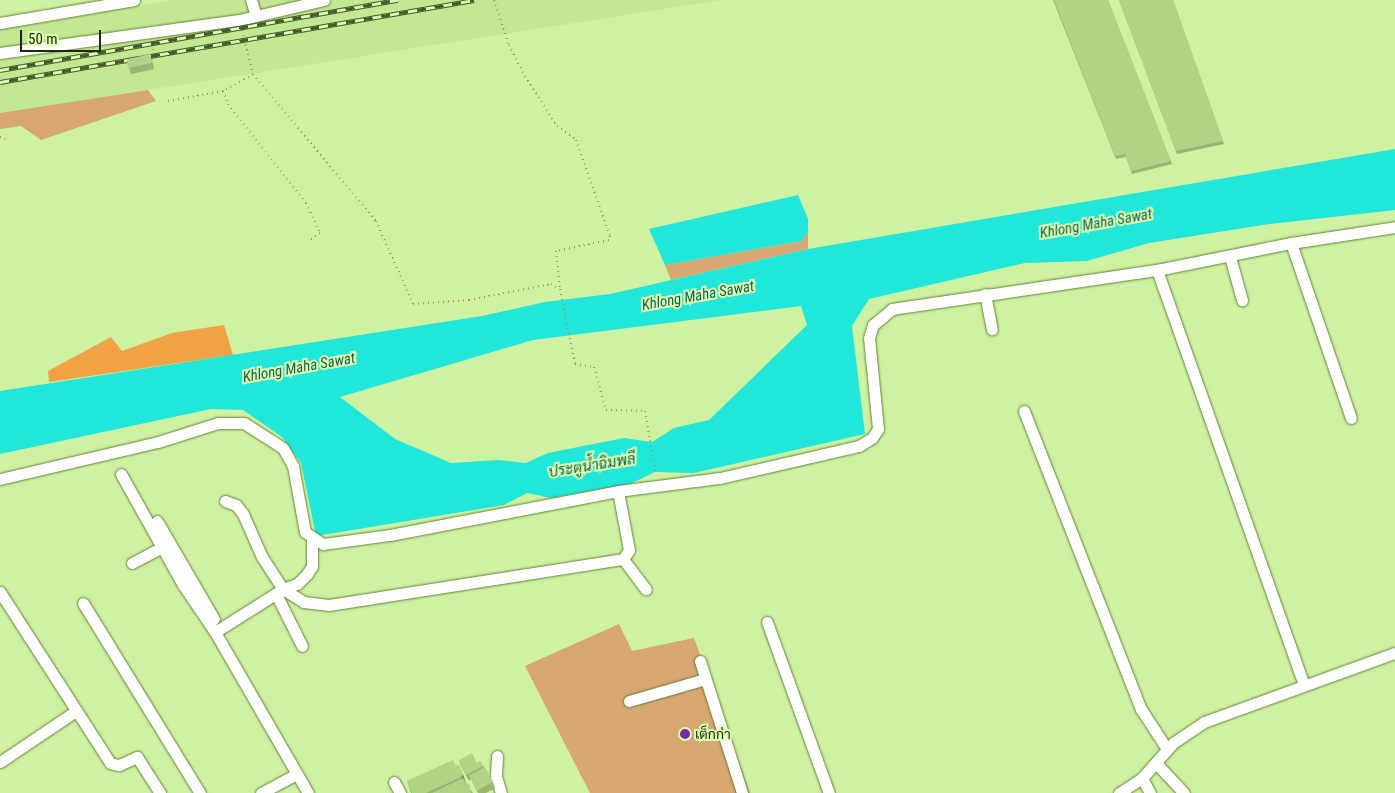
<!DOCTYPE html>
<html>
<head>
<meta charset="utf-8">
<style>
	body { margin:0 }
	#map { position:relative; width:1395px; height:793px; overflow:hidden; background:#cef1a2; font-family:"Roboto Condensed",Sarabun,sans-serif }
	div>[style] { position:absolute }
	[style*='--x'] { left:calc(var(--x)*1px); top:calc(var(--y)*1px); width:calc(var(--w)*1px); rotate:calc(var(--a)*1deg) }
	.built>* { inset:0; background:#c3e892 }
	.green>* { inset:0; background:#d7a671 }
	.forest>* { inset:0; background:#f0a244 }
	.water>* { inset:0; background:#21e6da }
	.path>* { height:2px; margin-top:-1px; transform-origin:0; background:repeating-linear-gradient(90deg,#859e63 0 1px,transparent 0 5px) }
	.roads { filter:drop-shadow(0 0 1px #628035) drop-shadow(0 0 1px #628035) }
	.minor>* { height:11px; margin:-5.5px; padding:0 5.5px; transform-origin:5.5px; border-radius:5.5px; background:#fff }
	.rail>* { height:5px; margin-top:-2.5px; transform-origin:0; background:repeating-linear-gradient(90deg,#dbfeaf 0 9px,#47582d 0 18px); box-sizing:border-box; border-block:1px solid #47582d }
	.wall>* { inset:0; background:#98b573 }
	.shaded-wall>* { inset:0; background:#7c945e }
	.building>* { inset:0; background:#b1d386; transform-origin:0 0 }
	.dots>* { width:14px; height:14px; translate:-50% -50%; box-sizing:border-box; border:2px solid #dbfeaf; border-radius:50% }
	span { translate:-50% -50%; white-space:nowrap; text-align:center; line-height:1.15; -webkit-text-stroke:4px #dbfeaf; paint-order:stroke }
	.poi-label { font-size:14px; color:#1d2909 }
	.left { translate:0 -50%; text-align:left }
	.water-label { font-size:15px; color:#165e59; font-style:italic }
	.scale { position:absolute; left:20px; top:30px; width:81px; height:22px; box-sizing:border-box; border:2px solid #1d2909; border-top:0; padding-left:6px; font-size:15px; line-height:18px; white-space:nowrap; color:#1d2909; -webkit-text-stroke:4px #dbfeaf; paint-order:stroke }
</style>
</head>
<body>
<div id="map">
	<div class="built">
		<div style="clip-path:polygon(173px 0,721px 0,0 113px,0 30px)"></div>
	</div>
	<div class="green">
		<div style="clip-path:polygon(148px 90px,156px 101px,41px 140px,21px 126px,0 129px,0 113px)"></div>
		<div style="clip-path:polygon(808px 231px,808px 249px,671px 280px,665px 265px,802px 241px)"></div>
		<div style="clip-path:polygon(619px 624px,632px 651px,694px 638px,750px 793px,590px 793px,525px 666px)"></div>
	</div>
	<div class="forest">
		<div style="clip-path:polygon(224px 325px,233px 355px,49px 382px,48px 371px,111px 337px,122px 351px,172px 333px)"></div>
	</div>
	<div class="water">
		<div style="clip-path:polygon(evenodd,1395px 149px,1395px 210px,1269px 224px,1149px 243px,1087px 261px,1025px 263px,869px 299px,852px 326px,865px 434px,694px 473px,655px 472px,630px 484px,551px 498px,527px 493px,504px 505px,316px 536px,301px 463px,282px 437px,243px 410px,211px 409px,0 454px,0 391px,482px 316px,545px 302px,610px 294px,808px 249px,1395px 149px,801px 306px,807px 325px,709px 420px,674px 428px,652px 442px,624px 438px,548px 453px,526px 463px,498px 460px,451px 463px,395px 439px,340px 397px,533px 340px,801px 306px)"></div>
		<div style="clip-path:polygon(798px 195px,808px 219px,808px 231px,802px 241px,665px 265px,649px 229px)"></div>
	</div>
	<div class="path">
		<div style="--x:494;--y:0;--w:47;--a:71.6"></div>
		<div style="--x:509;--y:45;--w:35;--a:63"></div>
		<div style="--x:525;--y:76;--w:59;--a:57.4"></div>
		<div style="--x:557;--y:126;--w:24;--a:36"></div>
		<div style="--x:576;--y:140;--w:102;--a:70.5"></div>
		<div style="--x:610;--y:236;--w:4;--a:104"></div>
		<div style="--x:609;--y:240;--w:54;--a:168.3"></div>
		<div style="--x:556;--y:251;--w:38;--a:84"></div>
		<div style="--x:242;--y:30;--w:45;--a:76"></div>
		<div style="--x:253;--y:74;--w:192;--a:50.1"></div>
		<div style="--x:376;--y:221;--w:91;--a:66"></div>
		<div style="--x:413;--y:304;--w:56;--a:-4.1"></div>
		<div style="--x:469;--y:300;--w:84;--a:-11"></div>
		<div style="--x:551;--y:284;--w:10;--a:29"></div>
		<div style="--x:560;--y:289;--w:76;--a:78.7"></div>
		<div style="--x:575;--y:364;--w:19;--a:9"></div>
		<div style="--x:594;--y:367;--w:45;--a:74.4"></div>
		<div style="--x:606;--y:410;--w:39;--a:1"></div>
		<div style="--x:645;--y:411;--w:65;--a:80.2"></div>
		<div style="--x:152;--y:44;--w:15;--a:79"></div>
		<div style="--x:253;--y:74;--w:34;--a:150"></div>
		<div style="--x:223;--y:91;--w:14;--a:69"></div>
		<div style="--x:228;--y:104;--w:126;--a:51.8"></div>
		<div style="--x:306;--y:203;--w:33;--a:65"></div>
		<div style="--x:320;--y:233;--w:14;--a:144"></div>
		<div style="--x:168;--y:101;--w:56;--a:-10.3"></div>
		<div style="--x:0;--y:137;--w:6;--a:18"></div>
	</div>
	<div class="roads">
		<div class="minor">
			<div style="--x:256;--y:16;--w:70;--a:-13.2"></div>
			<div style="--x:0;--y:23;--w:136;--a:-9.7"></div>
			<div style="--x:0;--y:53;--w:241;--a:-7.9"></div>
			<div style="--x:239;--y:20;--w:17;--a:-13"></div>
			<div style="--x:256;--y:16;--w:17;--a:-107"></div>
			<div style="--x:1291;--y:243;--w:185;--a:71.1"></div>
			<div style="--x:1230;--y:257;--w:45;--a:74.4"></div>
			<div style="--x:1157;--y:270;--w:440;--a:70.5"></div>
			<div style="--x:985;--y:294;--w:36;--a:79"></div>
			<div style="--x:1024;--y:411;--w:320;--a:68.6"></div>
			<div style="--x:1141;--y:709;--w:48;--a:57"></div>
			<div style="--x:121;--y:474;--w:127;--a:60.8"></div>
			<div style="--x:183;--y:585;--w:57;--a:55.8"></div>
			<div style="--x:215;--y:632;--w:186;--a:60"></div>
			<div style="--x:0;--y:479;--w:162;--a:-13.2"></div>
			<div style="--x:158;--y:442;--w:63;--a:-17.6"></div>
			<div style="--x:218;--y:423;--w:26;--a:0"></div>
			<div style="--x:244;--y:423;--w:46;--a:32.7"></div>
			<div style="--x:283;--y:448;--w:21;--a:61"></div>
			<div style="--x:293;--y:466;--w:67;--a:79.7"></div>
			<div style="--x:305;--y:532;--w:22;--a:34"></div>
			<div style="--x:323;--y:544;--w:68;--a:-7.7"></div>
			<div style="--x:390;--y:535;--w:232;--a:-10.9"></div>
			<div style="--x:618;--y:491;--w:103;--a:-7.3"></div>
			<div style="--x:720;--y:478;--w:143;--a:-13"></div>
			<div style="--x:859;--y:446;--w:15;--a:-32"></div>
			<div style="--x:872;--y:438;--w:11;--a:-56"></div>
			<div style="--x:878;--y:429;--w:91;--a:-95.6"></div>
			<div style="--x:869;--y:338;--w:14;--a:-73"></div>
			<div style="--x:873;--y:325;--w:25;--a:-40"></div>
			<div style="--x:892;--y:309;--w:268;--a:-8.4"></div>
			<div style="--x:1157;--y:270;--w:137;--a:-11.4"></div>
			<div style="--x:1291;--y:243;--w:105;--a:-8.7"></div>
			<div style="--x:225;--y:501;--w:12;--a:20"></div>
			<div style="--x:236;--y:505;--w:11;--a:52"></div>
			<div style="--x:243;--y:514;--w:47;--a:66.2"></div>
			<div style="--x:262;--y:557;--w:38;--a:57"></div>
			<div style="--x:283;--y:589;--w:25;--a:32"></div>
			<div style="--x:304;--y:602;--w:25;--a:7"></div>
			<div style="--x:329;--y:605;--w:298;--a:-8.9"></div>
			<div style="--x:623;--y:559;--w:11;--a:-56"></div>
			<div style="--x:629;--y:550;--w:60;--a:-100.6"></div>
			<div style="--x:157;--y:521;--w:113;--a:59.8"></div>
			<div style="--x:623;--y:559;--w:38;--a:53"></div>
			<div style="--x:132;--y:563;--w:34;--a:-28"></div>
			<div style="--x:0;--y:592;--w:203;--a:57.2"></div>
			<div style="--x:110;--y:763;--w:9;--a:13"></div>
			<div style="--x:119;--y:765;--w:20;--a:-24"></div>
			<div style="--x:137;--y:757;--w:43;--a:57.4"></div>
			<div style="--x:276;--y:594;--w:58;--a:63.4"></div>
			<div style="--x:83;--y:603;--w:223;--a:58.4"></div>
			<div style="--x:767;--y:622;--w:182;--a:70.1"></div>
			<div style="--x:215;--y:632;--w:80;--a:-32.3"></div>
			<div style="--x:283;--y:589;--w:15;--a:-20"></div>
			<div style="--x:297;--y:584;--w:14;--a:-45"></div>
			<div style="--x:307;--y:574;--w:9;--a:-58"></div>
			<div style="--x:312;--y:566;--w:29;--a:-90"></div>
			<div style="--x:700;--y:661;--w:139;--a:72.3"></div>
			<div style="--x:629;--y:701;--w:79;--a:-16.1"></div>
			<div style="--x:497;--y:756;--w:20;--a:93"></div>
			<div style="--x:496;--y:776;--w:18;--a:74"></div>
			<div style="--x:0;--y:762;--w:92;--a:-33.9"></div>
			<div style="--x:1156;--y:763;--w:41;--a:47"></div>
			<div style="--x:1142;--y:778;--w:17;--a:62"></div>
			<div style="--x:394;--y:782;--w:13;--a:61"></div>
			<div style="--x:261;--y:793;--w:40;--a:-28"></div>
			<div style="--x:1119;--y:793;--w:27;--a:-33"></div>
			<div style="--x:1142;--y:778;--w:47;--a:-48.5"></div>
			<div style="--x:1173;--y:743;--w:37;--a:-34"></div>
			<div style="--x:1204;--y:722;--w:203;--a:-19.9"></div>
		</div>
	</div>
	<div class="rail">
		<div style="--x:0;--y:70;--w:404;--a:-10"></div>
		<div style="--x:0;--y:82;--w:481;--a:-9.8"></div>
	</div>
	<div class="wall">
		<div style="clip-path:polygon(1053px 0,1108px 0,1172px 164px,1132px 174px,1126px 157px,1116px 159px)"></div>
		<div style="clip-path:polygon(1119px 0,1173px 0,1224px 144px,1177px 154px)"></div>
		<div style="clip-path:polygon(152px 60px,154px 69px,131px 74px,129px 68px)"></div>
		<div style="clip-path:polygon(459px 760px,477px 763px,480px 761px,493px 782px,495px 788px,486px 793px,478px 793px,471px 779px,469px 781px,461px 766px)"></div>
		<div style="clip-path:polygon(456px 766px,466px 784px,473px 793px,411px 793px,407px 781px)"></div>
	</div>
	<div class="shaded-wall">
		<div style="clip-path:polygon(463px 774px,466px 783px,464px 786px,461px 777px)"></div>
	</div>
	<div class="building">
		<div style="clip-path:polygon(1054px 0,1108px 0,1171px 161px,1131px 171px,1125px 154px,1115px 156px)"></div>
		<div style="clip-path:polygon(1119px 0,1173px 0,1223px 141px,1176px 151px)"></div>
		<div style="left:150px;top:54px;width:9px;height:24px;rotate:77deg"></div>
		<div style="clip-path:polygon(472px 753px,477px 763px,480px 761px,483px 766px,466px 775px,459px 760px)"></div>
		<div style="clip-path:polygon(453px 760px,456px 766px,459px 765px,463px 774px,461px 777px,426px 793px,412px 793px,407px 781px)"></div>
		<div style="left:485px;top:767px;width:17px;height:18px;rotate:62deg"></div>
		<div style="clip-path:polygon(463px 778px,466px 784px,469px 783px,471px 793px,432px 793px)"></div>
	</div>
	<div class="dots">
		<div style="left:685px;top:734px;background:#722da1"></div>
	</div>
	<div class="poi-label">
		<span class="left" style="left:695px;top:734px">เต็กก่า</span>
	</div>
	<div class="water-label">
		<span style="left:1096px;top:224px;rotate:-10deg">Khlong Maha Sawat</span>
		<span style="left:698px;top:296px;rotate:-10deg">Khlong Maha Sawat</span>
		<span style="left:299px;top:368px;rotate:-10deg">Khlong Maha Sawat</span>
		<span style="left:592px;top:466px;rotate:-9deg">ประตูน้ำฉิมพลี</span>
	</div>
	<div class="scale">50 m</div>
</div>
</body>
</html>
